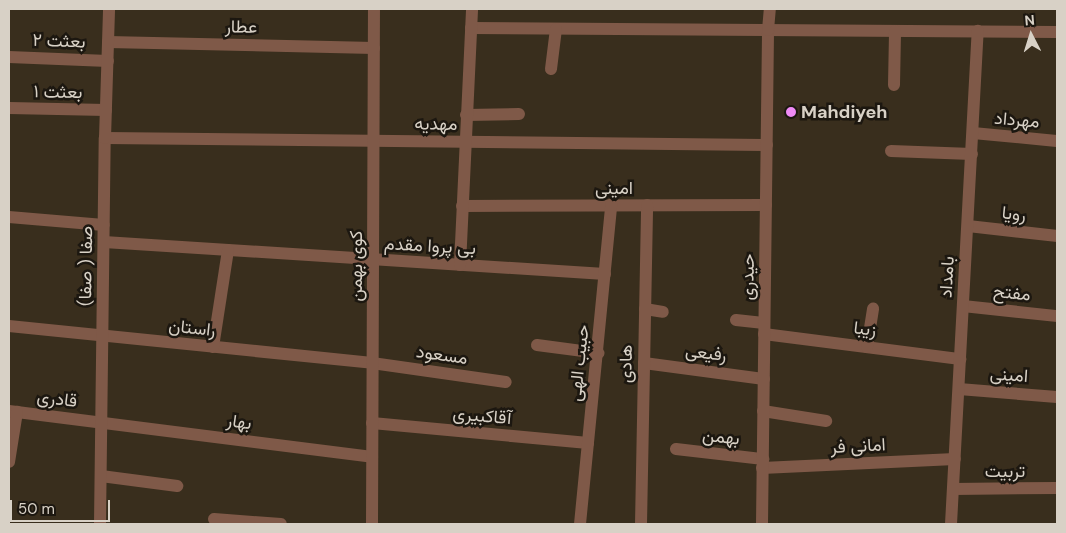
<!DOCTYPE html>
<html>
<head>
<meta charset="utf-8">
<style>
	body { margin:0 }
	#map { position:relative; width:1066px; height:533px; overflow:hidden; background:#392e1d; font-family:"DM Sans",Vazirmatn,sans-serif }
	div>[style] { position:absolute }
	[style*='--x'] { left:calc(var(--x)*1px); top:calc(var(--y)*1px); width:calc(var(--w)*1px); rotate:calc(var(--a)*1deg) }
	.minor>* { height:12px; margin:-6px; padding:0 6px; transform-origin:6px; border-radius:6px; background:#7f5948 }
	.dots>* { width:14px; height:14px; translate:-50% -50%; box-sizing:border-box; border:2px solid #1c1710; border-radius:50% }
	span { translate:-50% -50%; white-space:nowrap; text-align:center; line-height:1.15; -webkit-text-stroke:5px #1c1710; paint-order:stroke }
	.street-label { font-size:18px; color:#d8d1c6 }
	.poi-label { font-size:18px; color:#d8d1c6; font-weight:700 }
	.left { translate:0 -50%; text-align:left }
	.frame { position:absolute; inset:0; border:10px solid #d8d1c6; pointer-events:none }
	.north { position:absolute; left:1006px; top:10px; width:50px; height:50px; -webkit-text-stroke:4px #1c1710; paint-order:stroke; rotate:355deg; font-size:14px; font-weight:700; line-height:20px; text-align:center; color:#d8d1c6 }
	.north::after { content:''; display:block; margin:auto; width:18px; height:22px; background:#d8d1c6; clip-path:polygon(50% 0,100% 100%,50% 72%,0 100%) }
	.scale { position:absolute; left:10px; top:500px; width:100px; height:22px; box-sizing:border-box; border:2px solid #d8d1c6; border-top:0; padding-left:6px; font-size:15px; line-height:18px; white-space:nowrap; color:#d8d1c6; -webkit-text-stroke:4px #1c1710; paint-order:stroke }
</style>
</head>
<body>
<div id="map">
	<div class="minor">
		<div style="--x:471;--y:28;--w:586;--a:0.39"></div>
		<div style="--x:108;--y:42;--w:266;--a:1.3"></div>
		<div style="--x:9;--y:57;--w:99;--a:2.3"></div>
		<div style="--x:551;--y:69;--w:40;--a:-82.9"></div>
		<div style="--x:894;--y:85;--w:54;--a:-88.9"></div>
		<div style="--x:9;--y:108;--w:97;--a:1.2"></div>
		<div style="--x:466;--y:115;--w:53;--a:-1.1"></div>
		<div style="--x:973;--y:133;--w:84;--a:5.4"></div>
		<div style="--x:105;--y:138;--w:662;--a:0.61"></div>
		<div style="--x:891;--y:151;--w:81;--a:2.1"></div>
		<div style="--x:462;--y:206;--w:304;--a:-0.2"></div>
		<div style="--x:9;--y:217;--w:95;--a:4.8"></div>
		<div style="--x:968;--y:226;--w:90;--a:6.4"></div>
		<div style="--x:104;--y:242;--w:502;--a:3.65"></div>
		<div style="--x:460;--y:265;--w:256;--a:-87.3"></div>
		<div style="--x:963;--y:306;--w:95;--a:6.1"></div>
		<div style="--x:645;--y:309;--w:18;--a:9"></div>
		<div style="--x:736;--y:320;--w:28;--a:6"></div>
		<div style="--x:9;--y:326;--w:365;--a:5.8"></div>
		<div style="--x:372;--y:363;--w:135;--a:8.1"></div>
		<div style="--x:764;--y:334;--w:198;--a:7.3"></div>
		<div style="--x:537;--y:345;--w:62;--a:7.5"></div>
		<div style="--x:213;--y:347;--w:98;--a:-81.2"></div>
		<div style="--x:867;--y:347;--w:39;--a:-81"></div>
		<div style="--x:644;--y:363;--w:121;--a:7.6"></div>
		<div style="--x:959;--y:389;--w:98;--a:4.7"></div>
		<div style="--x:9;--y:411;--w:366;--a:7.2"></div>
		<div style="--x:763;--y:411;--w:64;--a:9"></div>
		<div style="--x:372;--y:423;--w:217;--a:5.3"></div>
		<div style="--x:676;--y:449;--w:88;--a:6.6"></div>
		<div style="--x:9;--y:462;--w:51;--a:-80.9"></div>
		<div style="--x:762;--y:468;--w:193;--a:-2.7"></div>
		<div style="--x:101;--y:476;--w:77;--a:7.5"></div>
		<div style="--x:953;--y:489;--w:104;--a:-0.6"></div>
		<div style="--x:214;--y:519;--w:67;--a:4.3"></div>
		<div style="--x:100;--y:524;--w:386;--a:-89.3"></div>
		<div style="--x:105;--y:138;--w:129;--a:-88.2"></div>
		<div style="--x:372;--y:524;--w:515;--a:-89.78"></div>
		<div style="--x:580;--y:524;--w:321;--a:-84.4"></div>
		<div style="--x:641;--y:524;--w:319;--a:-88.9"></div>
		<div style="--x:762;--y:524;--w:494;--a:-89.3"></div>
		<div style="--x:768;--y:30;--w:21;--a:-85"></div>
		<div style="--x:951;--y:524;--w:494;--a:-86.9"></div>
	</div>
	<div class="dots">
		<div style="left:791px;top:112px;background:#f08bf5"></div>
	</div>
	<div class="street-label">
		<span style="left:241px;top:27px;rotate:1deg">عطار</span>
		<span style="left:59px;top:41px;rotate:2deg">بعثت ۲</span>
		<span style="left:58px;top:92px;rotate:1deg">بعثت ۱</span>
		<span style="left:1017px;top:120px;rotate:5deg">مهرداد</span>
		<span style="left:436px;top:124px;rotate:1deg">مهدیه</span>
		<span style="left:614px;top:188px">امینی</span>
		<span style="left:1014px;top:214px;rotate:6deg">رویا</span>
		<span style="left:430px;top:246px;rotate:3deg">بی پروا مقدم</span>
		<span style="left:86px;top:266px;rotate:-89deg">صفا ( صفا)</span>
		<span style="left:356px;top:266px;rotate:-90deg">کوی بهمن</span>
		<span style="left:748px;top:277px;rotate:-89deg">حیدری</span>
		<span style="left:947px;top:277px;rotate:-87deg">بامداد</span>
		<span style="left:1012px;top:293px;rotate:6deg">مفتح</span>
		<span style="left:192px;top:328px;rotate:6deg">راستان</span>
		<span style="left:865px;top:329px;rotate:7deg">زیبا</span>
		<span style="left:706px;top:353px;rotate:7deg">رفیعی</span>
		<span style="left:442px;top:355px;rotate:8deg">مسعود</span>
		<span style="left:579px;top:363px;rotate:-84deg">حبیب الهی</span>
		<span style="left:626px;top:364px;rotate:-89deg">هادی</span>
		<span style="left:1009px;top:375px;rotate:4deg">امینی</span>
		<span style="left:57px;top:399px;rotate:7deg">قادری</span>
		<span style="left:482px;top:416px;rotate:5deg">آقاکبیری</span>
		<span style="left:239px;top:422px;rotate:8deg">بهار</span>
		<span style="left:721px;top:437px;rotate:6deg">بهمن</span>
		<span style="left:858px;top:446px;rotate:-3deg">امانی فر</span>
		<span style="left:1005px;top:471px">تربیت</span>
	</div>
	<div class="poi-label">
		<span class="left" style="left:801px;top:112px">Mahdiyeh</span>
	</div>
	<div class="frame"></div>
	<div class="north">N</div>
	<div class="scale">50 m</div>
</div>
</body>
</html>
